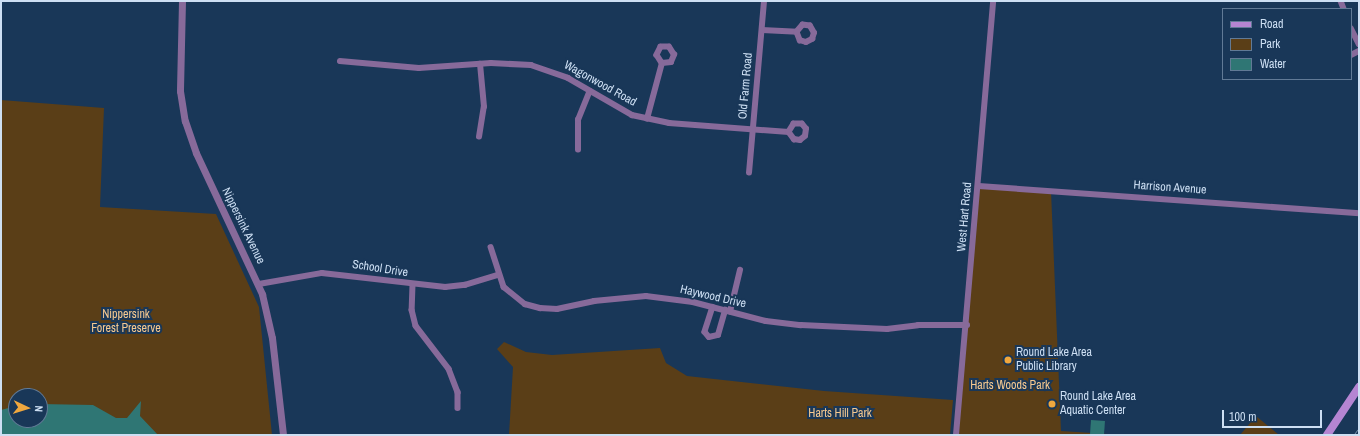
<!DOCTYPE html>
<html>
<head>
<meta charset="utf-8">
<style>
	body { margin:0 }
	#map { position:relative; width:1360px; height:436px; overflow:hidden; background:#193758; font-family:"Archivo Narrow",sans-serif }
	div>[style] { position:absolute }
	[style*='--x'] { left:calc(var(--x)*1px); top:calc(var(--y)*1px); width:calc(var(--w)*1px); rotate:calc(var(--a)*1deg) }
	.green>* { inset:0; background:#5a3e17 }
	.water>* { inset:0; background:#2f7674; transform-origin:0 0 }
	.minor>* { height:5.5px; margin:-2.75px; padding:0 2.75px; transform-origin:2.75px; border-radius:2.75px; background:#876a9a }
	.tertiary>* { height:7px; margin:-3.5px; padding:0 3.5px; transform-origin:3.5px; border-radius:3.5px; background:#876a9a }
	.secondary>* { height:8px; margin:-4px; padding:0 4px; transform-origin:4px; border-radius:4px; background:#b585d2 }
	.rail>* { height:3.5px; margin-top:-1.75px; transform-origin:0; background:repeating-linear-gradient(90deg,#193758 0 6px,#7991ab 0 12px); box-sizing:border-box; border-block:1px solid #7991ab }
	.dots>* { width:11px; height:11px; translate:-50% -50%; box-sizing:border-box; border:2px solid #193758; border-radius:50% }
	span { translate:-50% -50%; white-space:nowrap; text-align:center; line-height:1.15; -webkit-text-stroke:4px #193758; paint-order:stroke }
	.street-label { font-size:12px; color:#cddff3 }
	.park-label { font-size:12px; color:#f6c990 }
	.poi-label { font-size:12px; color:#cddff3 }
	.left { translate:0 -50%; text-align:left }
	.frame { position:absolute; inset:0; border:2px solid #cddff3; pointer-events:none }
	.legend { position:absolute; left:1222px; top:8px; width:130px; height:72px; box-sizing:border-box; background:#193758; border:1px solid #617a96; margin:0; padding:5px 7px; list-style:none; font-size:12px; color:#cddff3 }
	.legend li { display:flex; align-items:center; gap:8px; height:20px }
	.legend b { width:20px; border:1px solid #617a96 }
	.north { position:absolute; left:8px; top:388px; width:40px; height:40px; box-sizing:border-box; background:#193758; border:1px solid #617a96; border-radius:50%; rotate:94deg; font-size:11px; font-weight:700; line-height:16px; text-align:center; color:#cddff3 }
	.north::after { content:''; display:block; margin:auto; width:14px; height:18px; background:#efa73e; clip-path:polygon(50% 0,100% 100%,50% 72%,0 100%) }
	.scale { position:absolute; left:1222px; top:410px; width:100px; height:18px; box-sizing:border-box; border:2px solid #cddff3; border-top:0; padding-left:5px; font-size:12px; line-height:14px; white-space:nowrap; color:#cddff3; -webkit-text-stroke:3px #193758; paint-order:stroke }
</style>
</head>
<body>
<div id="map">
	<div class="green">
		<div style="clip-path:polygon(evenodd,1px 100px,104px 108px,100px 207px,216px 214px,259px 307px,272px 435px,1px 435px,1px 100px,16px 396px,40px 396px,40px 420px,16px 420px,16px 396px)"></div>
		<div style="clip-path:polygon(979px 186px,1051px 191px,1061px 431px,1123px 435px,957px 435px)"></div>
		<div style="clip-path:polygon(504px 342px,526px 352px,552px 355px,660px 348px,666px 363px,687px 376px,824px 391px,953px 400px,950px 435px,509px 435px,513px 367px,497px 349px)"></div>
		<div style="clip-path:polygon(1256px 416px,1279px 435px,1240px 435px)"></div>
	</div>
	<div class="water">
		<div style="clip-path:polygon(141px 401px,140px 416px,158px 435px,1px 435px,1px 410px,16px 406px,16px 420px,40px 420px,40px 404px,93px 405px,116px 418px,127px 418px)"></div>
		<div style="left:1091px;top:420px;width:14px;height:15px;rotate:4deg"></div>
	</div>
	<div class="minor">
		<div style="--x:1341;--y:1;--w:9;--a:69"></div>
		<div style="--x:1351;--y:28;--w:18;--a:63"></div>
		<div style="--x:762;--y:30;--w:35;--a:3"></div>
		<div style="--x:797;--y:32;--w:9;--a:69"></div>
		<div style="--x:800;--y:40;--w:6;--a:18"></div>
		<div style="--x:806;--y:42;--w:7;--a:-27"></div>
		<div style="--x:812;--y:39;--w:6;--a:-72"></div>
		<div style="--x:814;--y:33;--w:8;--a:-120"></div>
		<div style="--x:810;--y:26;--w:7;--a:-172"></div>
		<div style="--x:803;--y:25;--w:9;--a:131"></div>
		<div style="--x:1351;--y:55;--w:9;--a:-27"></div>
		<div style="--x:340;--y:61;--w:79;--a:5.1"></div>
		<div style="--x:419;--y:68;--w:72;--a:-4"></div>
		<div style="--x:491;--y:63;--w:40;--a:2.9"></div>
		<div style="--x:531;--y:65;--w:39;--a:19"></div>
		<div style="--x:568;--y:78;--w:74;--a:30"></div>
		<div style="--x:632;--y:115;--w:38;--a:12"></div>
		<div style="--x:669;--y:123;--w:120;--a:4.3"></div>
		<div style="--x:789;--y:132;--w:9;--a:54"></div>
		<div style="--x:794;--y:139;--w:6;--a:9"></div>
		<div style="--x:800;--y:140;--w:6;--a:-39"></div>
		<div style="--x:805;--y:136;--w:7;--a:-82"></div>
		<div style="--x:806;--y:129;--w:6;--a:-129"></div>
		<div style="--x:802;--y:124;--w:8;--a:180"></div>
		<div style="--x:794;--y:124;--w:9;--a:122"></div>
		<div style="--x:647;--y:119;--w:58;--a:-75"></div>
		<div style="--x:662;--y:63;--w:9;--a:-6"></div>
		<div style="--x:671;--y:62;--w:8;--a:-67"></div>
		<div style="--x:674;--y:55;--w:9;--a:-122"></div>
		<div style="--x:669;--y:47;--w:8;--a:180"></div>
		<div style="--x:661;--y:47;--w:9;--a:117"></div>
		<div style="--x:657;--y:55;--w:9;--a:58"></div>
		<div style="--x:479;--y:137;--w:30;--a:-81"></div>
		<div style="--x:484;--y:107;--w:43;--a:-95.3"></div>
		<div style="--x:578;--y:150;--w:30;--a:-90"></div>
		<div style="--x:578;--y:120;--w:31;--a:-68"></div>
		<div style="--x:749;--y:173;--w:173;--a:-85"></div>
		<div style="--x:979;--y:186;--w:381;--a:4.1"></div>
		<div style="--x:491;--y:247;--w:42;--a:72"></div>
		<div style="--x:504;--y:287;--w:27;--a:39"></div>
		<div style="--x:525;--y:304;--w:16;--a:15"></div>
		<div style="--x:540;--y:308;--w:17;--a:3"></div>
		<div style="--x:557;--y:309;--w:38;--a:-12"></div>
		<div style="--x:594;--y:301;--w:52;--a:-5.5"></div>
		<div style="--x:646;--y:296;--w:47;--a:7.3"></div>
		<div style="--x:693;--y:302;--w:75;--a:14.6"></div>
		<div style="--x:766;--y:321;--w:35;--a:7"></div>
		<div style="--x:801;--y:325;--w:86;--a:2.7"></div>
		<div style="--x:887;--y:329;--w:31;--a:-7"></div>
		<div style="--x:918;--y:325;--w:49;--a:0"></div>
		<div style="--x:259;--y:284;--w:64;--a:-9.9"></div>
		<div style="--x:322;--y:273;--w:124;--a:6.5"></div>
		<div style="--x:445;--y:287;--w:20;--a:-6"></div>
		<div style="--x:465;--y:285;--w:34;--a:-17"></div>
		<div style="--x:413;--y:285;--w:25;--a:92"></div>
		<div style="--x:412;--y:310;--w:16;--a:76"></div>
		<div style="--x:416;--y:326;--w:54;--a:52.5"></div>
		<div style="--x:449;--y:369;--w:25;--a:69"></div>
		<div style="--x:458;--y:392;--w:16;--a:90"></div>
		<div style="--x:713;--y:307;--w:26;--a:108"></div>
		<div style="--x:705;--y:332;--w:6;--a:51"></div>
		<div style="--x:709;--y:337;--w:9;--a:-13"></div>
		<div style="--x:718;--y:335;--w:26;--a:-74"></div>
		<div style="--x:730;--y:312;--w:43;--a:-76.6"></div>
		<div style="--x:956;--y:435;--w:436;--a:-85.1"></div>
	</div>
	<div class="tertiary">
		<div style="--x:182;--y:1;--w:90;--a:91.3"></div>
		<div style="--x:180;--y:91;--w:30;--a:81"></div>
		<div style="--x:185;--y:121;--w:34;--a:71"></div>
		<div style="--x:196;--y:153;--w:156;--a:64.9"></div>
		<div style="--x:262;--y:294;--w:45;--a:77.2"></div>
		<div style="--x:272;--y:338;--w:98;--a:83.5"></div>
	</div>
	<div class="secondary">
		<div style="--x:1327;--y:435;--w:58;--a:-56.3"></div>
	</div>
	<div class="rail">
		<div style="--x:1356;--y:435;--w:5;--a:-53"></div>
	</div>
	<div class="dots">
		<div style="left:1008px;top:360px;background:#efa73e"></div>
		<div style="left:1052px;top:404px;background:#efa73e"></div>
	</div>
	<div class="street-label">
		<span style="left:600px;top:84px;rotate:29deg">Wagonwood Road</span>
		<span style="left:746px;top:86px;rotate:-85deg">Old Farm Road</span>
		<span style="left:1170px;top:188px;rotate:4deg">Harrison Avenue</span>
		<span style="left:965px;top:217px;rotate:-85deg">West Hart Road</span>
		<span style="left:243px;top:226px;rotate:64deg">Nippersink Avenue</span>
		<span style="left:380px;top:269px;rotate:9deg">School Drive</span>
		<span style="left:713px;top:297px;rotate:13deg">Haywood Drive</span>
	</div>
	<div class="park-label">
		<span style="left:126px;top:322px">Nippersink<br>Forest Preserve</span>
		<span style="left:1010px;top:386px">Harts Woods Park</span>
		<span style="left:840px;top:414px">Harts Hill Park</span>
	</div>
	<div class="poi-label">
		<span class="left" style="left:1016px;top:360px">Round Lake Area<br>Public Library</span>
		<span class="left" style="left:1060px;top:404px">Round Lake Area<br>Aquatic Center</span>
	</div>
	<div class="frame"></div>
	<ul class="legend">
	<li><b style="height:5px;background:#b585d2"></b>Road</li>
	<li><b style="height:11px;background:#5a3e17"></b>Park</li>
	<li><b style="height:11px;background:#2f7674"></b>Water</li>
	</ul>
	<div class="north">N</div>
	<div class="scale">100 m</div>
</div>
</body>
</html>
